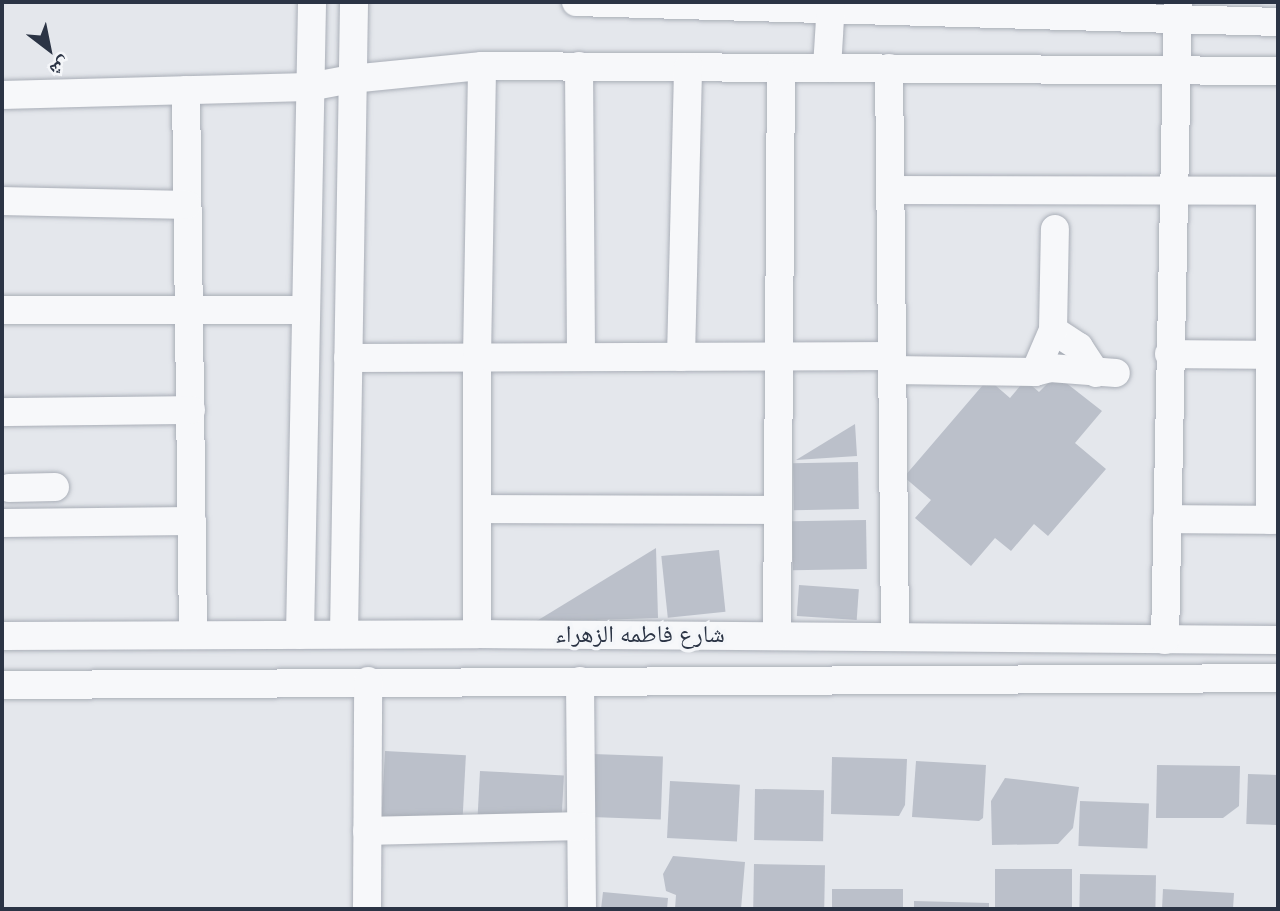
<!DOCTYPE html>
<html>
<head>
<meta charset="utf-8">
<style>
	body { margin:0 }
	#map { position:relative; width:1280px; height:911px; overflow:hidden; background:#e4e7ec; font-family:"Varela Round","Noto Naskh Arabic",sans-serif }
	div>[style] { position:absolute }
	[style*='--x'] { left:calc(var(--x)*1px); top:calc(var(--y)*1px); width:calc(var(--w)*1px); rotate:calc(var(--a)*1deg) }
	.building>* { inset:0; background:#bbc0ca; transform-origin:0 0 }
	.roads { filter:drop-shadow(0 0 2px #a9aeb7) drop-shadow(0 0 2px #a9aeb7) }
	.minor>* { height:28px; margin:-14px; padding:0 14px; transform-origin:14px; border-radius:14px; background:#f7f8fa }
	span { translate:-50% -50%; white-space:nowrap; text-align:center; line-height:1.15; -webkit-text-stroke:7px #f4f6f9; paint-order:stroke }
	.street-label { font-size:24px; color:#2b3445 }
	.frame { position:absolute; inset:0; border:4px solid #2b3445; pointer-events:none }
	.north { position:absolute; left:14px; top:14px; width:70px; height:70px; -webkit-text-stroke:5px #f4f6f9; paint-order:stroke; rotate:148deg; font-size:19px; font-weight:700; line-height:28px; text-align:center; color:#2b3445 }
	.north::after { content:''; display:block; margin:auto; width:24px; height:32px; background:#2b3445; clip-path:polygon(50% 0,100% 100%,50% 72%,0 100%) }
</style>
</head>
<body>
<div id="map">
	<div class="building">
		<div style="clip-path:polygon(1056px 375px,1102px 411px,1075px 443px,1106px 469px,1048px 536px,1034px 524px,1011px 551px,995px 538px,971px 566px,915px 518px,931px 500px,904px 477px,988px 379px,1010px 398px,1025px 380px,1039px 392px)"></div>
		<div style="clip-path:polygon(855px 424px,857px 456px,796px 460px)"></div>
		<div style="left:858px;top:462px;width:47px;height:65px;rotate:89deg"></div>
		<div style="left:866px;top:520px;width:49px;height:74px;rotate:89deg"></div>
		<div style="clip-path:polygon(656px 548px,658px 618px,535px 622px)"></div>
		<div style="left:719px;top:550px;width:62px;height:58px;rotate:84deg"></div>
		<div style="left:799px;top:585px;width:60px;height:31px;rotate:4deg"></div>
		<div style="left:385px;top:751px;width:81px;height:65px;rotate:3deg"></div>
		<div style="left:593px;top:754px;width:70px;height:63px;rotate:2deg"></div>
		<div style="clip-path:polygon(832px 757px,907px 759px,905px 805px,899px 816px,831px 814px)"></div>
		<div style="clip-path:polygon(916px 761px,986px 765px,983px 818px,979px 821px,912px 817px)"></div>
		<div style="clip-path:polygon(1157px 765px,1240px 766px,1239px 806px,1223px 818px,1156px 818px)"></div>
		<div style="left:480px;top:771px;width:84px;height:49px;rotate:3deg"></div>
		<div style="left:1248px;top:774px;width:30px;height:50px;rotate:2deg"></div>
		<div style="clip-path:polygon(1005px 778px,1079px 787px,1073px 828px,1058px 844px,992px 845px,991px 801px)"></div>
		<div style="left:670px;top:781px;width:70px;height:57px;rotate:3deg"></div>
		<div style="left:755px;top:789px;width:69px;height:51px;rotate:1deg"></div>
		<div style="left:1080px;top:801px;width:69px;height:45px;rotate:2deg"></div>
		<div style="clip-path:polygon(673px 856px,745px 862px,741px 909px,675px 909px,676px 895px,666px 891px,663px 874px)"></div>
		<div style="left:754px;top:864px;width:71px;height:45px;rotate:1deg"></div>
		<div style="left:1072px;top:869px;width:40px;height:77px;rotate:90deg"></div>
		<div style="left:1080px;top:874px;width:76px;height:35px;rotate:1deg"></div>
		<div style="left:832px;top:889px;width:71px;height:20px"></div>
		<div style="clip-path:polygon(1163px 889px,1234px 893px,1233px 909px,1162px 909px)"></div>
		<div style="clip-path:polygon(603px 892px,668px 898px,667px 909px,601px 909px)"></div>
		<div style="clip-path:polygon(914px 901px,989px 903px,989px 909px,914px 909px)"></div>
	</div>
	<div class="roads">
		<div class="minor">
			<div style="--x:576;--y:2;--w:702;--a:1.63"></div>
			<div style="--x:579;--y:66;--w:291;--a:89.6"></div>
			<div style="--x:827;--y:68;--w:66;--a:-86.5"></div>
			<div style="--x:889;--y:68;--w:568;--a:89.39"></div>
			<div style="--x:186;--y:90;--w:543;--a:89.26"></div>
			<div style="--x:2;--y:95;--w:307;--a:-1.5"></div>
			<div style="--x:309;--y:87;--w:43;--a:-10.8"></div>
			<div style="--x:351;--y:79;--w:132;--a:-5.7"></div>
			<div style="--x:482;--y:66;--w:796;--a:0.36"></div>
			<div style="--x:891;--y:190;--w:387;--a:0.1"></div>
			<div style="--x:2;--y:201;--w:185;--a:1.2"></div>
			<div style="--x:2;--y:310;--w:304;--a:0"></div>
			<div style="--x:1053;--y:330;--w:31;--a:33"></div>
			<div style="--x:1079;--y:347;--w:31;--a:57"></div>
			<div style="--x:1169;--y:354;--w:109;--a:0.5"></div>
			<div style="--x:681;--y:357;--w:290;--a:-88.6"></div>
			<div style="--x:348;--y:358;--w:544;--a:-0.21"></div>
			<div style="--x:892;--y:370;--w:143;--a:0.8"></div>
			<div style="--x:1035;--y:372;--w:16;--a:-15"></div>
			<div style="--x:1050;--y:368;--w:66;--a:4.3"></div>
			<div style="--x:1035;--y:372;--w:46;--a:-66.8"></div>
			<div style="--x:1053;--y:330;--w:101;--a:-88.9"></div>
			<div style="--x:2;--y:412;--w:189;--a:-0.6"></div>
			<div style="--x:9;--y:488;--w:46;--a:-1.2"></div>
			<div style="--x:477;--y:509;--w:300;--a:0.2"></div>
			<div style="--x:1167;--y:519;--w:111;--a:0.5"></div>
			<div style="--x:1270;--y:520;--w:329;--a:-90"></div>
			<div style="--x:2;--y:523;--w:190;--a:-0.6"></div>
			<div style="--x:344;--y:634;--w:632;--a:-89.09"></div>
			<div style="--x:477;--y:634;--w:277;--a:-90"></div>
			<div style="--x:477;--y:357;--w:291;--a:-89"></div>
			<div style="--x:300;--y:635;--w:633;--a:-88.91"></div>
			<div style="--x:2;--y:636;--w:475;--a:-0.2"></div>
			<div style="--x:477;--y:634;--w:801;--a:0.43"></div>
			<div style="--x:777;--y:636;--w:568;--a:-89.6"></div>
			<div style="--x:1165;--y:640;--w:638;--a:-88.83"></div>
			<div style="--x:580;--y:681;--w:228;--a:89.5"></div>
			<div style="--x:2;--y:685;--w:1276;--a:-0.31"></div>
			<div style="--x:367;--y:831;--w:214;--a:-1.3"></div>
			<div style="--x:367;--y:909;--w:228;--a:-89.7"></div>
		</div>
	</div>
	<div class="street-label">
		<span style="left:640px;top:635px">شارع فاطمه الزهراء</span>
	</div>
	<div class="frame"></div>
	<div class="north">ش</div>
</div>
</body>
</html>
